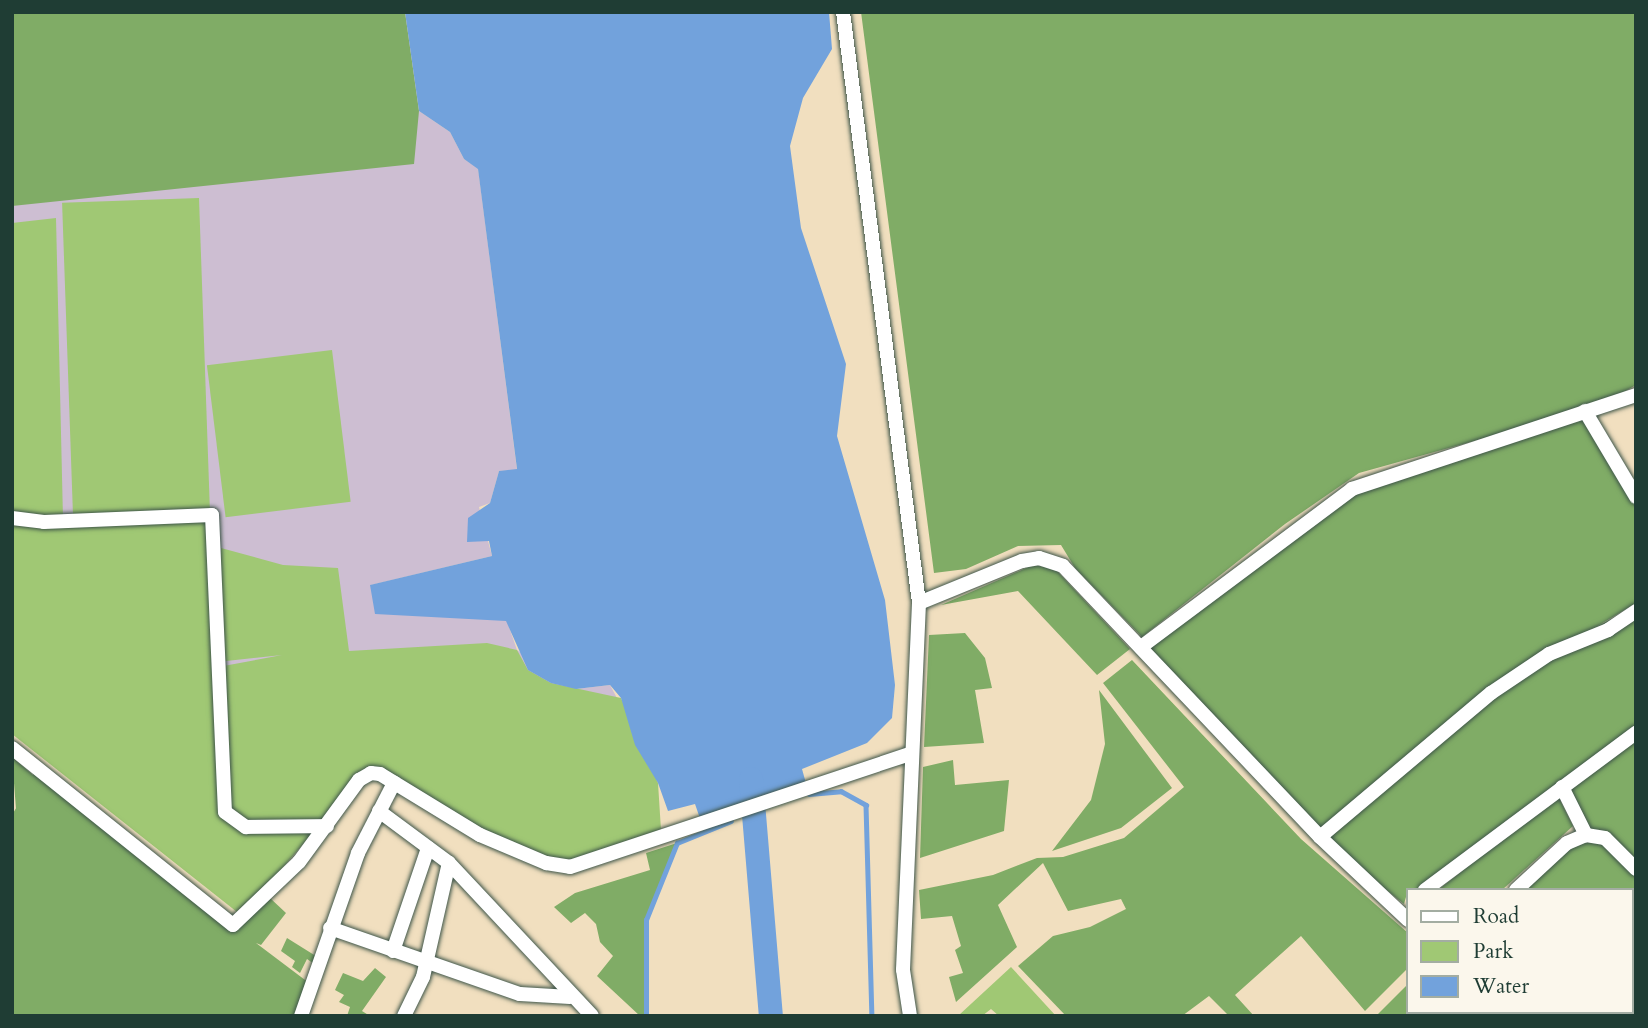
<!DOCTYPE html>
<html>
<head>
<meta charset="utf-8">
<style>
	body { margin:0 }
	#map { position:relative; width:1648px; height:1028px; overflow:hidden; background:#f1dfbf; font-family:Cardo,serif }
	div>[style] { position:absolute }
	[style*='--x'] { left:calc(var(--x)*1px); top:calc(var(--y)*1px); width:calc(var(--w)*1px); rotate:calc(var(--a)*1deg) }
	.industrial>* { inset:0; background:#cdbed2 }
	.green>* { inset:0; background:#a0c874; transform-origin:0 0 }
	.forest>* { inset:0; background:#80ac66 }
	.water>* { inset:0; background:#72a2dc }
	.stream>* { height:4.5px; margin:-2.25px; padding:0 2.25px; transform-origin:2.25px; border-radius:2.25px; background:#72a2dc }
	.river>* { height:24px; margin:-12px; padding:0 12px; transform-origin:12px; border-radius:12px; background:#72a2dc }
	.roads { filter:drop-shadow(0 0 2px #3e5549) drop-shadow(0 0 2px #3e5549) }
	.street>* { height:14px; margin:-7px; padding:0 7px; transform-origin:7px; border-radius:7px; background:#fff }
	span { translate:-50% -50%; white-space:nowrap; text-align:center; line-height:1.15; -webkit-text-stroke:7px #fbf7ec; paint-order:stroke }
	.frame { position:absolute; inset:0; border:14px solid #1f3d34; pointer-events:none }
	.legend { position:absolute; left:1406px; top:888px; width:228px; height:126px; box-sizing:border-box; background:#fbf7ec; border:2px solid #a3ada2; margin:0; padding:9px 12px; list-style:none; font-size:21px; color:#1f3d34 }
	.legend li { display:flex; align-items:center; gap:14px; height:35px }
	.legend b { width:35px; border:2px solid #a3ada2 }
</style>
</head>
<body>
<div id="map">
	<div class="industrial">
		<div style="clip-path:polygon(12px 12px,419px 111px,450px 132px,464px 159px,478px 168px,517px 470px,499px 471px,490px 503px,479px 507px,492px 556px,371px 585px,507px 621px,517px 650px,576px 689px,610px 685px,626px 715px,431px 765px,12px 724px)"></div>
	</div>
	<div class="green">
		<div style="left:199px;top:198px;width:313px;height:137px;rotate:88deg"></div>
		<div style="clip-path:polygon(56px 218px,63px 519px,12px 513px,12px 223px)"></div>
		<div style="left:332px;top:350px;width:153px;height:126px;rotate:83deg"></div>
		<div style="clip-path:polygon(209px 520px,220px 804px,236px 828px,317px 828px,258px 896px,237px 912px,12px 734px,12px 521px)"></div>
		<div style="clip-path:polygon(221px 548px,283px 565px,338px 568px,349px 651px,487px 643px,517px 650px,528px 670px,551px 683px,621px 698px,658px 783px,661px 830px,570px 867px,480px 835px,371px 773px,327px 826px,246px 827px,225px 812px,218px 667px,282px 655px,217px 662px)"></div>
		<div style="clip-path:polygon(1011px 967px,1056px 1016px,999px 1016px,991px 1009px,982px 1016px,959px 1015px)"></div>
	</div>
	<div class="forest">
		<div style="clip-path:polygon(12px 12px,405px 12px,419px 111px,414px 164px,12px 206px)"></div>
		<div style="clip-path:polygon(861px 12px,1636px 12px,1636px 385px,1599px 406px,1359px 473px,1285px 524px,1142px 637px,1075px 568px,1061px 545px,1018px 546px,966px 569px,934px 573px)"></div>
		<div style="clip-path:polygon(1585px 411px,1636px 500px,1636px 603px,1596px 627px,1636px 606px,1636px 733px,1423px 890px,1408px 890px,1404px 904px,1320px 837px,1141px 647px,1352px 489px)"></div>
		<div style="clip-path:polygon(1033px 565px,1055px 569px,1130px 649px,1097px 675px,1018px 591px,941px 605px)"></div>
		<div style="clip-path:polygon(965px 633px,985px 658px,992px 688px,975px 690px,984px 743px,924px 747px,929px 635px)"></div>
		<div style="clip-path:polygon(1132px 660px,1301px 839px,1408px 933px,1408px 968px,1365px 1011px,1301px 936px,1235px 995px,1254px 1016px,1229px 1016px,1209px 996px,1182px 1016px,1066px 1016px,1018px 966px,1053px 936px,1090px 927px,1126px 909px,1121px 899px,1068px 911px,1043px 863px,998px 905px,1017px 947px,956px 1002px,949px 977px,963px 973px,955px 950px,961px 946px,952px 916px,921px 919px,919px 890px,993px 875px,1037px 858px,1063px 857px,1124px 838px,1184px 787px,1103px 683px)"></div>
		<div style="clip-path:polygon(1099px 690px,1172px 788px,1121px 828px,1052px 851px,1091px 800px,1105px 744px)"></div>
		<div style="clip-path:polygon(1636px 740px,1636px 864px,1588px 831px,1566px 787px)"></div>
		<div style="clip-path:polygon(12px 757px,33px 775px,36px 768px,232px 924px,270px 898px,286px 913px,261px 945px,256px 943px,313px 986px,299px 1016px,12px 1016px,12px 815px,26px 791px,16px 809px)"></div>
		<div style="clip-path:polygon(953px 760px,955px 785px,1009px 780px,1004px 831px,920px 858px,923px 767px)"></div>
		<div style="clip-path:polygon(1558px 796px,1573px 826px,1502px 890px,1438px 890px)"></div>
		<div style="clip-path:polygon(1596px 835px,1636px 870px,1636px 1016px,1376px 1016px,1408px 984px,1408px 1012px,1632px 1012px,1632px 890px,1516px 890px,1567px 843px)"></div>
		<div style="clip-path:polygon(677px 843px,646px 920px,646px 1016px,640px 1016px,597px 976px,613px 956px,600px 942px,596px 924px,585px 913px,571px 923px,554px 907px,575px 893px,650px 870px,646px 853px)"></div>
		<div style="clip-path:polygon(287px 938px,319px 958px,317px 966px,307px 959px,300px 973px,292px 967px,295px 961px,281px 951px)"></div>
		<div style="clip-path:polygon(375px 968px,386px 977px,362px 1011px,370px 1016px,347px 1016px,350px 1007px,339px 1002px,344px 995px,335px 990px,343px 973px,363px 981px)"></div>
	</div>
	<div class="water">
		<div style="clip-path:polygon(405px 12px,829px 12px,832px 49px,803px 98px,790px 146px,801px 228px,846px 364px,837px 436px,885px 600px,895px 685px,892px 718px,867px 743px,802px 769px,809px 794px,704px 830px,695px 804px,668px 811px,658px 783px,635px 745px,621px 698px,610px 685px,576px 689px,551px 683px,528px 670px,506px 621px,375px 614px,370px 585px,492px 556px,489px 541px,467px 542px,468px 518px,490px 503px,499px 471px,517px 469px,478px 169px,464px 159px,450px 132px,419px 111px)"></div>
	</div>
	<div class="stream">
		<div style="--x:809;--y:794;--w:32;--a:-5"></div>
		<div style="--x:841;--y:791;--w:29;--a:29"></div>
		<div style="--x:866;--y:805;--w:211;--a:88.4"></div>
		<div style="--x:646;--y:1016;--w:96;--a:-90"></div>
		<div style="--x:646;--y:920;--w:83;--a:-68.1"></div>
		<div style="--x:677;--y:843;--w:58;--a:-22.2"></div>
	</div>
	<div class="river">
		<div style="--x:751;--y:779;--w:238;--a:85.2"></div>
	</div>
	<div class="roads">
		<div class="street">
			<div style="--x:843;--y:12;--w:596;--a:82.67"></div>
			<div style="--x:919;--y:603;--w:367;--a:92.5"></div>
			<div style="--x:903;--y:970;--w:47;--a:81.3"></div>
			<div style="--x:1585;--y:411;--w:100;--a:59.3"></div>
			<div style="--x:12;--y:518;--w:32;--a:7"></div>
			<div style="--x:44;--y:522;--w:168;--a:-2.4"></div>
			<div style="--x:212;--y:515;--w:297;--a:87.5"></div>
			<div style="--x:225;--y:812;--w:26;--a:36"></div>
			<div style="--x:246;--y:827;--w:81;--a:-0.7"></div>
			<div style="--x:919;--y:603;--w:111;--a:-22.2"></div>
			<div style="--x:1022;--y:561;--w:17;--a:-10"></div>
			<div style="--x:1039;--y:558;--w:25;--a:18"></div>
			<div style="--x:1063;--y:566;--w:373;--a:46.5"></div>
			<div style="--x:1320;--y:837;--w:121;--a:43.3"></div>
			<div style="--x:1141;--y:647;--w:264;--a:-36.8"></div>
			<div style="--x:1352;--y:489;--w:299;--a:-18.3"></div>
			<div style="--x:12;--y:748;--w:283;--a:38.7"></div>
			<div style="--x:233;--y:925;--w:91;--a:-43.7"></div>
			<div style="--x:299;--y:862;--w:102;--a:-53.8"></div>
			<div style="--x:359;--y:780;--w:14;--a:-30"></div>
			<div style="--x:371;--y:773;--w:9;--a:6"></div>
			<div style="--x:380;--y:774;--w:117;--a:31.4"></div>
			<div style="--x:480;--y:835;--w:72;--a:23"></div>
			<div style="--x:546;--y:863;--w:24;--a:9"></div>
			<div style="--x:570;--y:867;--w:358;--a:-18.4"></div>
			<div style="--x:1562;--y:787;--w:54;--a:63.4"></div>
			<div style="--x:379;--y:811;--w:87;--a:36.6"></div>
			<div style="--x:449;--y:863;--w:209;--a:46.9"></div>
			<div style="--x:1320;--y:837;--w:224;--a:-40.1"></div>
			<div style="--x:1491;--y:693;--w:70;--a:-33.9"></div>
			<div style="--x:1549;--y:654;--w:64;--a:-22.1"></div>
			<div style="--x:1608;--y:630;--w:34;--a:-34"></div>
			<div style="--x:1425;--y:890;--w:263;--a:-36.7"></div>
			<div style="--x:1516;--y:890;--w:69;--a:-42.7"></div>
			<div style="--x:1567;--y:843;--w:21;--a:-23"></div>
			<div style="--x:1586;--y:835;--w:19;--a:9"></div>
			<div style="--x:1605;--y:838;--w:44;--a:45"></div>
			<div style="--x:330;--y:928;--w:201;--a:19.2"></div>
			<div style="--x:520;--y:994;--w:50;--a:3.4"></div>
			<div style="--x:393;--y:951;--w:109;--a:-71.2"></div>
			<div style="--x:301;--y:1016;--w:173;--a:-70.7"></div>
			<div style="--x:358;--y:853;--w:79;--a:-62.8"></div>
			<div style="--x:404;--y:1016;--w:43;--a:-64"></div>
			<div style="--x:423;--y:977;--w:117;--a:-77.2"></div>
		</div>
	</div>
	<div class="frame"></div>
	<ul class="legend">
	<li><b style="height:9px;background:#fff"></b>Road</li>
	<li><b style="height:19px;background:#a0c874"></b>Park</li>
	<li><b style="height:19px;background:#72a2dc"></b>Water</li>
	</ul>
</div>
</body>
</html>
